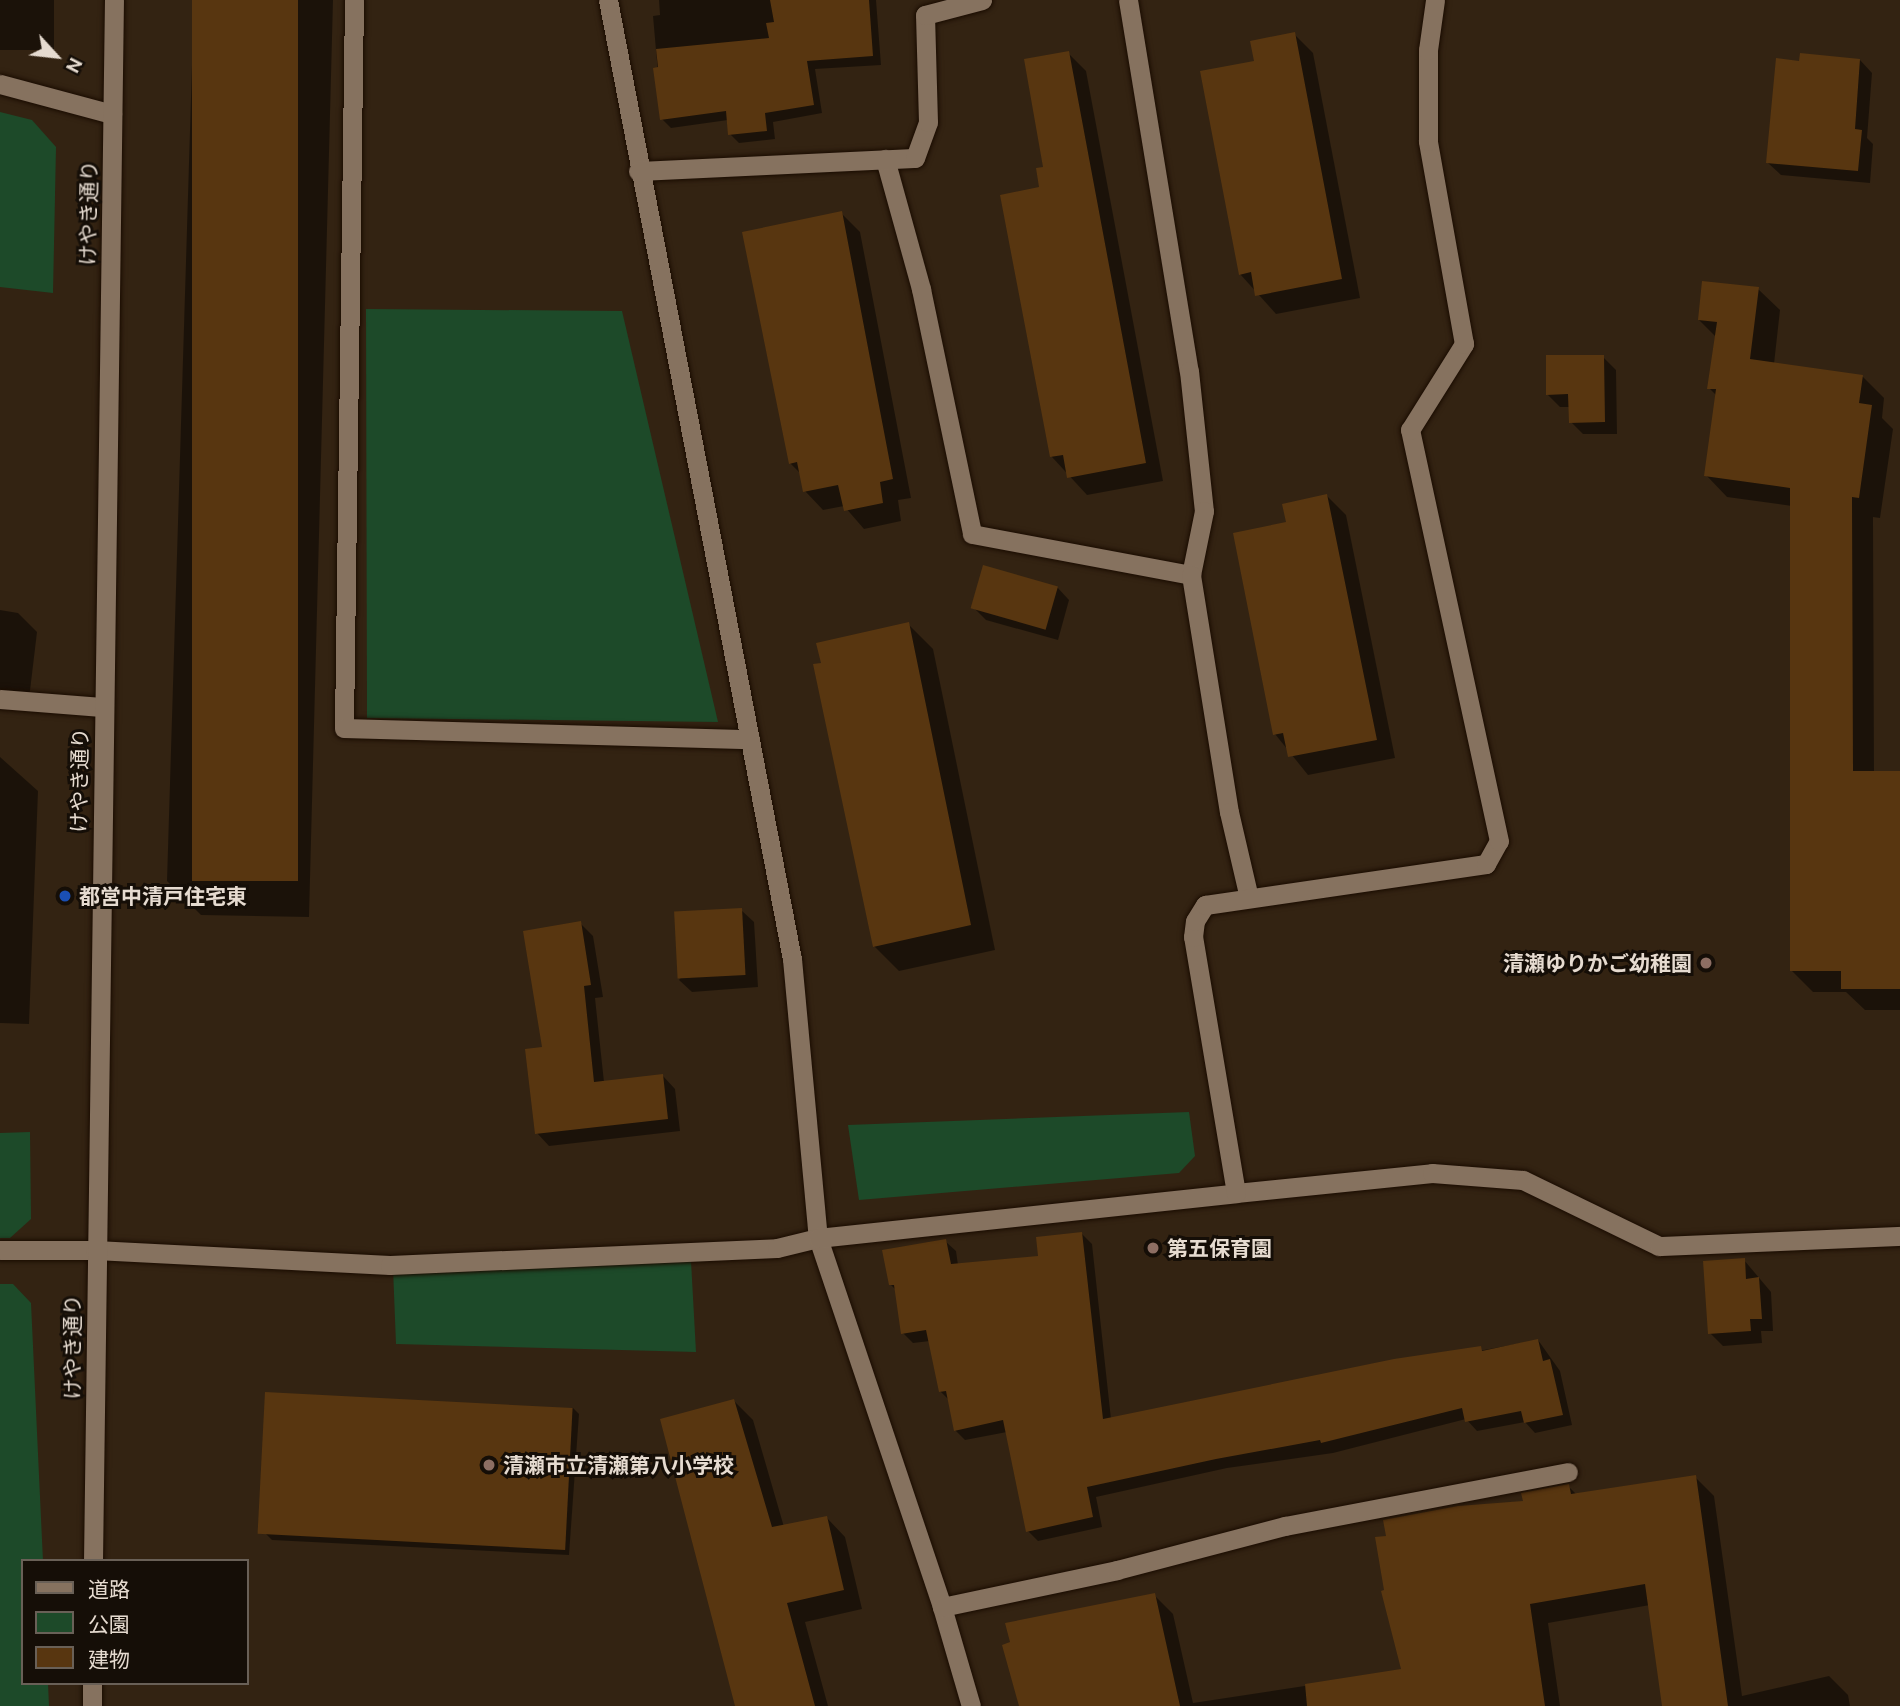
<!DOCTYPE html>
<html>
<head>
<meta charset="utf-8">
<style>
	body { margin:0 }
	#map { position:relative; width:1900px; height:1706px; overflow:hidden; background:#332312; font-family:Ubuntu,"Noto Sans JP",sans-serif }
	div>[style] { position:absolute }
	[style*='--x'] { left:calc(var(--x)*1px); top:calc(var(--y)*1px); width:calc(var(--w)*1px); rotate:calc(var(--a)*1deg) }
	.green>* { inset:0; background:#1d4a29 }
	.shadow>* { inset:0; background:#0007; transform-origin:0 0 }
	.building>* { inset:0; background:#583610; transform-origin:0 0 }
	.roads { filter:drop-shadow(0 0 2px #1a0c00) drop-shadow(0 0 2px #1a0c00) }
	.service>* { height:19px; margin:-9.5px; padding:0 9.5px; transform-origin:9.5px; border-radius:9.5px; background:#86725f }
	.minor>* { height:19px; margin:-9.5px; padding:0 9.5px; transform-origin:9.5px; border-radius:9.5px; background:#86725f }
	.tertiary>* { height:19px; margin:-9.5px; padding:0 9.5px; transform-origin:9.5px; border-radius:9.5px; background:#86725f }
	.dots>* { width:19px; height:19px; translate:-50% -50%; box-sizing:border-box; border:4px solid #150e07; border-radius:50% }
	span { translate:-50% -50%; white-space:nowrap; text-align:center; line-height:1.15; -webkit-text-stroke:6px #150e07; paint-order:stroke }
	.street-label { font-size:21px; color:#e6dbd0 }
	.poi-label { font-size:21px; color:#e6dbd0; font-weight:700 }
	.left { translate:0 -50%; text-align:left }
	.right { translate:-100% -50%; text-align:right }
	.legend { position:absolute; left:21px; top:1559px; width:228px; height:126px; box-sizing:border-box; background:#150e07; border:2px solid #696057; margin:0; padding:9px 12px; list-style:none; font-size:21px; color:#e6dbd0 }
	.legend li { display:flex; align-items:center; gap:14px; height:35px }
	.legend b { width:35px; border:2px solid #696057 }
	.north { position:absolute; left:21px; top:21px; width:70px; height:70px; -webkit-text-stroke:5px #150e07; paint-order:stroke; rotate:117deg; font-size:19px; font-weight:700; line-height:28px; text-align:center; color:#e6dbd0 }
	.north::after { content:''; display:block; margin:auto; width:24px; height:32px; background:#e6dbd0; clip-path:polygon(50% 0,100% 100%,50% 72%,0 100%) }
</style>
</head>
<body>
<div id="map">
	<div class="green">
		<div style="clip-path:polygon(0 112px,32px 120px,56px 147px,53px 293px,0 287px)"></div>
		<div style="clip-path:polygon(366px 309px,622px 311px,718px 722px,367px 718px)"></div>
		<div style="clip-path:polygon(1189px 1112px,1195px 1156px,1179px 1173px,859px 1200px,848px 1125px)"></div>
		<div style="clip-path:polygon(30px 1132px,31px 1219px,10px 1238px,0 1238px,0 1133px)"></div>
		<div style="clip-path:polygon(691px 1261px,696px 1352px,396px 1344px,393px 1268px)"></div>
		<div style="clip-path:polygon(0 1284px,13px 1284px,31px 1303px,43px 1561px,23px 1561px,23px 1683px,48px 1683px,49px 1706px,0 1706px)"></div>
	</div>
	<div class="shadow">
		<div style="left:0;top:0;width:54px;height:50px"></div>
		<div style="clip-path:polygon(194px 0,333px 0,309px 917px,201px 915px,167px 881px)"></div>
		<div style="clip-path:polygon(659px 0,876px 0,881px 65px,815px 69px,822px 113px,773px 122px,775px 139px,739px 143px,730px 134px,728px 120px,671px 128px,662px 119px,653px 16px,660px 15px)"></div>
		<div style="clip-path:polygon(1294px 34px,1313px 53px,1360px 298px,1276px 314px,1240px 274px,1256px 62px)"></div>
		<div style="clip-path:polygon(1068px 53px,1086px 71px,1163px 481px,1087px 495px,1052px 457px,1041px 188px)"></div>
		<div style="clip-path:polygon(1860px 60px,1872px 73px,1867px 138px,1873px 144px,1870px 183px,1781px 175px,1768px 163px)"></div>
		<div style="clip-path:polygon(841px 213px,860px 232px,911px 498px,898px 500px,901px 521px,864px 529px,844px 506px,823px 510px,805px 491px,801px 474px,790px 463px)"></div>
		<div style="clip-path:polygon(1758px 289px,1780px 310px,1774px 364px,1863px 377px,1884px 398px,1882px 418px,1893px 429px,1880px 518px,1873px 517px,1874px 773px,1900px 773px,1900px 1010px,1865px 1010px,1846px 992px,1813px 992px,1791px 970px,1792px 506px,1727px 497px,1706px 475px,1717px 396px,1709px 388px,1716px 337px,1699px 320px)"></div>
		<div style="clip-path:polygon(1603px 357px,1616px 370px,1617px 434px,1583px 434px,1571px 422px,1570px 407px,1560px 407px,1547px 394px)"></div>
		<div style="clip-path:polygon(1327px 496px,1346px 515px,1395px 758px,1308px 775px,1275px 734px,1288px 523px)"></div>
		<div style="clip-path:polygon(1057px 587px,1069px 600px,1058px 640px,986px 620px,973px 607px)"></div>
		<div style="clip-path:polygon(0 610px,18px 613px,37px 632px,29px 699px,0 695px)"></div>
		<div style="clip-path:polygon(908px 624px,933px 649px,995px 950px,899px 971px,874px 946px,823px 664px)"></div>
		<div style="clip-path:polygon(0 757px,38px 791px,29px 1024px,0 1023px)"></div>
		<div style="clip-path:polygon(741px 910px,754px 922px,758px 987px,692px 992px,679px 980px)"></div>
		<div style="clip-path:polygon(580px 923px,593px 936px,603px 997px,595px 998px,604px 1082px,663px 1076px,675px 1089px,680px 1131px,549px 1146px,537px 1133px,544px 1049px)"></div>
		<div style="clip-path:polygon(1082px 1234px,1092px 1244px,1111px 1419px,1538px 1340px,1560px 1371px,1572px 1425px,1535px 1433px,1525px 1422px,1477px 1431px,1466px 1419px,1333px 1453px,1227px 1468px,1096px 1497px,1102px 1527px,1038px 1541px,1028px 1531px,1007px 1432px,965px 1440px,955px 1430px,949px 1400px,940px 1391px,930px 1341px,913px 1343px,903px 1333px,897px 1291px,891px 1285px,945px 1241px,956px 1251px,958px 1265px,1040px 1257px)"></div>
		<div style="clip-path:polygon(1744px 1260px,1771px 1292px,1773px 1331px,1761px 1331px,1762px 1343px,1723px 1346px,1710px 1333px)"></div>
		<div style="clip-path:polygon(734px 1401px,753px 1420px,784px 1527px,827px 1518px,845px 1537px,862px 1609px,805px 1622px,828px 1706px,737px 1706px)"></div>
		<div style="clip-path:polygon(573px 1408px,579px 1414px,569px 1555px,272px 1540px,266px 1534px)"></div>
		<div style="clip-path:polygon(1695px 1477px,1714px 1496px,1742px 1696px,1829px 1676px,1848px 1695px,1850px 1706px,1664px 1706px,1650px 1605px,1548px 1623px,1560px 1706px,1028px 1706px,1154px 1595px,1173px 1614px,1193px 1703px,1403px 1671px,1525px 1503px,1568px 1486px,1576px 1494px)"></div>
	</div>
	<div class="building">
		<div style="left:192px;top:0;width:106px;height:881px"></div>
		<div style="clip-path:polygon(770px 0,869px 0,873px 56px,807px 61px,814px 105px,765px 113px,767px 131px,728px 135px,726px 111px,660px 120px,653px 68px,658px 67px,656px 49px,769px 38px,766px 23px,774px 22px)"></div>
		<div style="clip-path:polygon(1295px 32px,1342px 279px,1255px 296px,1251px 272px,1239px 275px,1200px 71px,1254px 61px,1250px 41px)"></div>
		<div style="clip-path:polygon(1069px 51px,1146px 463px,1067px 478px,1063px 455px,1050px 457px,1000px 195px,1039px 187px,1036px 168px,1043px 167px,1024px 59px)"></div>
		<div style="clip-path:polygon(1800px 53px,1860px 59px,1855px 129px,1862px 130px,1858px 171px,1766px 163px,1776px 58px,1799px 61px)"></div>
		<div style="clip-path:polygon(842px 211px,893px 479px,880px 482px,883px 503px,844px 511px,838px 485px,803px 492px,797px 462px,789px 464px,742px 232px)"></div>
		<div style="clip-path:polygon(1702px 281px,1759px 287px,1750px 359px,1863px 375px,1859px 403px,1872px 405px,1859px 498px,1852px 497px,1853px 771px,1900px 771px,1900px 989px,1841px 989px,1841px 971px,1790px 971px,1790px 488px,1704px 476px,1716px 389px,1707px 389px,1717px 322px,1698px 320px)"></div>
		<div style="clip-path:polygon(1546px 355px,1604px 355px,1605px 422px,1569px 423px,1568px 394px,1546px 395px)"></div>
		<div style="clip-path:polygon(1327px 494px,1377px 740px,1288px 757px,1283px 733px,1273px 735px,1233px 533px,1286px 522px,1282px 504px)"></div>
		<div style="left:983px;top:565px;width:78px;height:45px;rotate:16deg"></div>
		<div style="clip-path:polygon(909px 622px,971px 925px,873px 947px,813px 664px,821px 663px,816px 643px)"></div>
		<div style="left:742px;top:908px;width:67px;height:68px;rotate:87deg"></div>
		<div style="clip-path:polygon(581px 921px,591px 985px,584px 986px,594px 1082px,663px 1074px,668px 1119px,535px 1134px,525px 1049px,542px 1047px,523px 931px)"></div>
		<div style="clip-path:polygon(1082px 1232px,1103px 1419px,1394px 1359px,1481px 1346px,1482px 1351px,1538px 1339px,1543px 1361px,1550px 1359px,1563px 1415px,1524px 1423px,1521px 1411px,1465px 1422px,1462px 1408px,1321px 1443px,1320px 1440px,1216px 1459px,1087px 1487px,1093px 1517px,1026px 1532px,1003px 1420px,954px 1431px,946px 1391px,939px 1392px,926px 1330px,901px 1334px,894px 1285px,889px 1285px,882px 1250px,946px 1239px,951px 1264px,1038px 1256px,1036px 1237px)"></div>
		<div style="clip-path:polygon(1745px 1258px,1746px 1279px,1759px 1277px,1762px 1319px,1750px 1319px,1751px 1331px,1708px 1334px,1703px 1261px)"></div>
		<div style="left:265px;top:1392px;width:308px;height:142px;rotate:3deg"></div>
		<div style="clip-path:polygon(734px 1399px,772px 1527px,827px 1516px,844px 1590px,787px 1603px,815px 1706px,735px 1706px,660px 1419px)"></div>
		<div style="clip-path:polygon(1696px 1475px,1728px 1706px,1662px 1706px,1645px 1584px,1530px 1604px,1545px 1706px,1307px 1706px,1305px 1684px,1401px 1669px,1381px 1591px,1384px 1590px,1375px 1537px,1386px 1536px,1383px 1520px,1458px 1506px,1523px 1501px,1521px 1493px,1569px 1484px,1571px 1494px)"></div>
		<div style="clip-path:polygon(1155px 1593px,1180px 1706px,1019px 1706px,1002px 1645px,1010px 1642px,1005px 1623px)"></div>
	</div>
	<div class="roads">
		<div class="service">
			<div style="--x:354;--y:0;--w:728;--a:90.79"></div>
			<div style="--x:344;--y:728;--w:406;--a:1.6"></div>
		</div>
		<div class="minor">
			<div style="--x:608;--y:0;--w:976;--a:79.14"></div>
			<div style="--x:792;--y:959;--w:280;--a:84.7"></div>
			<div style="--x:818;--y:1238;--w:389;--a:71.4"></div>
			<div style="--x:942;--y:1607;--w:103;--a:73.7"></div>
			<div style="--x:1128;--y:0;--w:376;--a:80.7"></div>
			<div style="--x:1189;--y:371;--w:141;--a:83.9"></div>
			<div style="--x:1204;--y:511;--w:65;--a:101.5"></div>
			<div style="--x:0;--y:84;--w:116;--a:15"></div>
			<div style="--x:885;--y:159;--w:135;--a:74.5"></div>
			<div style="--x:921;--y:289;--w:250;--a:78.2"></div>
			<div style="--x:972;--y:534;--w:223;--a:10.6"></div>
			<div style="--x:1191;--y:575;--w:240;--a:80.9"></div>
			<div style="--x:1229;--y:812;--w:88;--a:76.9"></div>
			<div style="--x:638;--y:171;--w:277;--a:-2.7"></div>
			<div style="--x:915;--y:158;--w:38;--a:-70"></div>
			<div style="--x:928;--y:122;--w:107;--a:-91.6"></div>
			<div style="--x:925;--y:15;--w:59;--a:-14.7"></div>
			<div style="--x:0;--y:699;--w:102;--a:4.5"></div>
			<div style="--x:1236;--y:1193;--w:197;--a:-5.8"></div>
			<div style="--x:1432;--y:1173;--w:91;--a:4.4"></div>
			<div style="--x:1523;--y:1180;--w:151;--a:25.9"></div>
			<div style="--x:1659;--y:1246;--w:241;--a:-2.4"></div>
			<div style="--x:0;--y:1250;--w:95;--a:0"></div>
			<div style="--x:95;--y:1250;--w:295;--a:2.9"></div>
			<div style="--x:390;--y:1265;--w:387;--a:-2.5"></div>
			<div style="--x:777;--y:1248;--w:42;--a:-13.7"></div>
			<div style="--x:818;--y:1238;--w:420;--a:-6.1"></div>
			<div style="--x:1236;--y:1193;--w:260;--a:-99.5"></div>
			<div style="--x:1193;--y:937;--w:16;--a:-83"></div>
			<div style="--x:1195;--y:921;--w:19;--a:-58"></div>
			<div style="--x:1205;--y:905;--w:284;--a:-8.3"></div>
			<div style="--x:1486;--y:864;--w:26;--a:-61"></div>
			<div style="--x:1499;--y:841;--w:421;--a:-102.2"></div>
			<div style="--x:1410;--y:430;--w:102;--a:-57.9"></div>
			<div style="--x:1464;--y:344;--w:206;--a:-100.1"></div>
			<div style="--x:1428;--y:141;--w:91;--a:-90"></div>
			<div style="--x:1428;--y:50;--w:50;--a:-82"></div>
			<div style="--x:942;--y:1607;--w:179;--a:-11.9"></div>
			<div style="--x:1117;--y:1570;--w:174;--a:-14.7"></div>
			<div style="--x:1285;--y:1526;--w:288;--a:-10.8"></div>
		</div>
		<div class="tertiary">
			<div style="--x:93;--y:1561;--w:1561;--a:-89.23"></div>
			<div style="--x:92;--y:1706;--w:23;--a:-90"></div>
		</div>
	</div>
	<div class="dots">
		<div style="left:65px;top:896px;background:#1a4fb4"></div>
		<div style="left:1706px;top:963px;background:#8d6e63"></div>
		<div style="left:1153px;top:1248px;background:#8d6e63"></div>
		<div style="left:489px;top:1465px;background:#8d6e63"></div>
	</div>
	<div class="street-label">
		<span style="left:88px;top:213px;rotate:-89deg">けやき通り</span>
		<span style="left:79px;top:780px;rotate:-89deg">けやき通り</span>
		<span style="left:72px;top:1347px;rotate:-90deg">けやき通り</span>
	</div>
	<div class="poi-label">
		<span class="left" style="left:79px;top:896px">都営中清戸住宅東</span>
		<span class="right" style="left:1692px;top:963px">清瀬ゆりかご幼稚園</span>
		<span class="left" style="left:1167px;top:1248px">第五保育園</span>
		<span class="left" style="left:503px;top:1465px">清瀬市立清瀬第八小学校</span>
	</div>
	<ul class="legend">
	<li><b style="height:9px;background:#86725f"></b>道路</li>
	<li><b style="height:19px;background:#1d4a29"></b>公園</li>
	<li><b style="height:19px;background:#583610"></b>建物</li>
	</ul>
	<div class="north">N</div>
</div>
</body>
</html>
